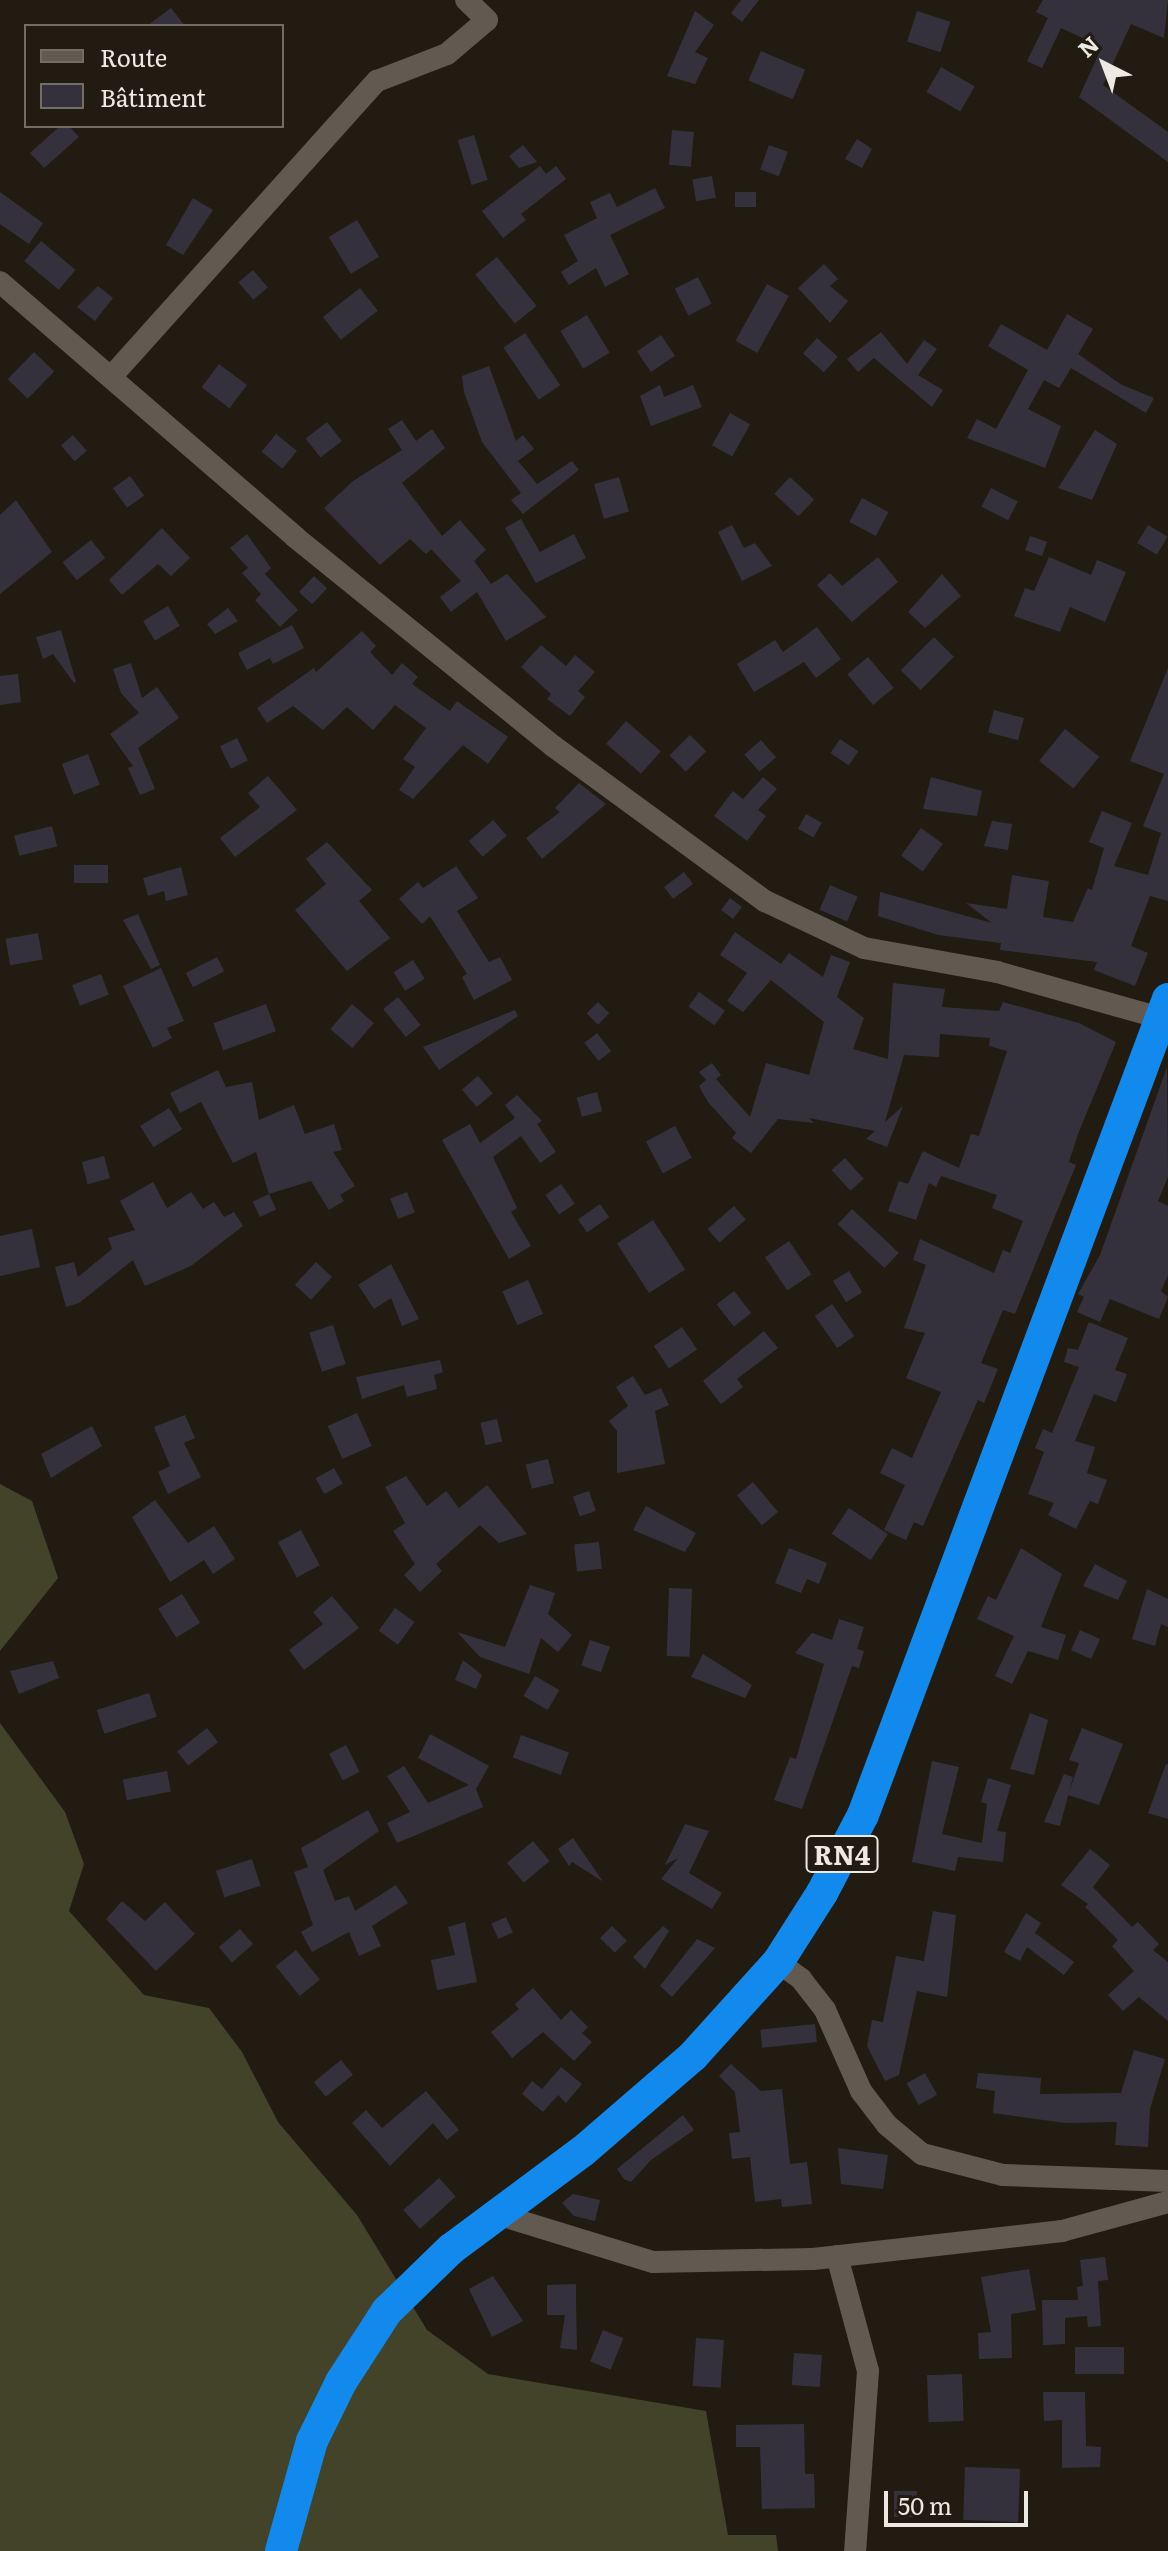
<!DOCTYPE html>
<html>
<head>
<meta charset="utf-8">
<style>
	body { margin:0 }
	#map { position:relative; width:1168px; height:2551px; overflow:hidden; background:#211b12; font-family:Literata,serif }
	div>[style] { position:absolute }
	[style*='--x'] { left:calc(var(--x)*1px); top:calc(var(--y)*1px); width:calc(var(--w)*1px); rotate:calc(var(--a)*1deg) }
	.forest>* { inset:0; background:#424329 }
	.building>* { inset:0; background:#35313c; transform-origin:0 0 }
	.minor>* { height:22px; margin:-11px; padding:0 11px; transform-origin:11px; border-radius:11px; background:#625a50 }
	.highway>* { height:32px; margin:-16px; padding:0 16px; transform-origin:16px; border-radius:16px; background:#1289ec }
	span { translate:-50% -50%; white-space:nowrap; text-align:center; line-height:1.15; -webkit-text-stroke:6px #211b12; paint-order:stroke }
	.shield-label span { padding:2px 6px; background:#211b12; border:2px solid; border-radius:6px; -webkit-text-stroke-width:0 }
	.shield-label { font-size:26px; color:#ede9e3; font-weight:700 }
	.legend { position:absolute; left:24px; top:24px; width:260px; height:104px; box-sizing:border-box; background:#211b12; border:2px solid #736d66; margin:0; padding:10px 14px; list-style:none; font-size:24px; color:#ede9e3 }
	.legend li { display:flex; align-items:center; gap:16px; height:40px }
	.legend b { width:40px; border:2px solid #736d66 }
	.north { position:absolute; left:1064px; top:24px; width:80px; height:80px; -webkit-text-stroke:6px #211b12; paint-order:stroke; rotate:318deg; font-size:22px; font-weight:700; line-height:32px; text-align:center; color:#ede9e3 }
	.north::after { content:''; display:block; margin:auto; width:28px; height:36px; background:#ede9e3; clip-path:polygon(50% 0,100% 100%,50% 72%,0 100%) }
	.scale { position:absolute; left:884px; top:2491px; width:144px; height:36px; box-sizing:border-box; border:4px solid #ede9e3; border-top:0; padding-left:10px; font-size:24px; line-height:28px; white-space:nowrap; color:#ede9e3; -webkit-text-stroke:6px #211b12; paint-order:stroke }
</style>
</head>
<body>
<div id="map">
	<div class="forest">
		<div style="clip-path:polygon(0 1484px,32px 1501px,58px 1578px,0 1651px)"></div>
		<div style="clip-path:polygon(0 1723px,65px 1812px,84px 1864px,69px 1911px,144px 1995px,209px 2008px,242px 2052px,278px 2122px,357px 2215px,427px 2330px,488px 2374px,706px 2411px,728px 2535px,776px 2535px,778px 2551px,0 2551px)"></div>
	</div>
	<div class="building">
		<div style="clip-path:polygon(741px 0,759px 0,742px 22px,731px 13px)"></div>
		<div style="clip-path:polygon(1043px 0,1168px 0,1164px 38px,1131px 24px,1103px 85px,1168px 132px,1168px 162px,1079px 97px,1102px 47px,1061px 28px,1042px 68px,1027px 61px,1048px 18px,1036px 12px)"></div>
		<div style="clip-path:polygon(171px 8px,185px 26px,147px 26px)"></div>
		<div style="clip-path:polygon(695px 11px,714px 25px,695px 52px,708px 58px,695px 84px,667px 76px)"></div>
		<div style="left:917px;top:11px;width:35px;height:32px;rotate:18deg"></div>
		<div style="left:761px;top:51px;width:48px;height:32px;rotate:23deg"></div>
		<div style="left:941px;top:67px;width:39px;height:29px;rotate:30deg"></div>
		<div style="clip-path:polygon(60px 126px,69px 126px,79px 137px,44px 168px,30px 153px)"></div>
		<div style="left:672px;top:130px;width:22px;height:35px;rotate:5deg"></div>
		<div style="left:474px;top:135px;width:47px;height:17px;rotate:73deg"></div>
		<div style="clip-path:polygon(857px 139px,872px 149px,862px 168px,845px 159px)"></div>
		<div style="clip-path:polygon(523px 145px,537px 162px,519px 168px,509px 156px)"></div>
		<div style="left:769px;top:145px;width:20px;height:26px;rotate:20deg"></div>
		<div style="clip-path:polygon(540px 166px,546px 174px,556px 166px,566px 179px,521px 214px,526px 220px,503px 238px,482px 211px)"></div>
		<div style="left:712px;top:176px;width:22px;height:20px;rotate:80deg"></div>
		<div style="clip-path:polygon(655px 188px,665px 208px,610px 235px,629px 274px,605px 287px,596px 268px,569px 285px,561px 272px,578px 261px,564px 235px,597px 218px,590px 202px,610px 193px,617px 207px)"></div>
		<div style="clip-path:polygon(0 192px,43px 223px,29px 244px,0 224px)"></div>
		<div style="left:735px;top:192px;width:21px;height:15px"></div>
		<div style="clip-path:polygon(193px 198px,213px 210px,183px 255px,166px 245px)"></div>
		<div style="left:357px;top:220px;width:43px;height:33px;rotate:59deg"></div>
		<div style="left:41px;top:241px;width:45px;height:26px;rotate:40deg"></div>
		<div style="left:497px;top:257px;width:63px;height:28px;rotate:51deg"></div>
		<div style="clip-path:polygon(824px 264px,838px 279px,830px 286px,848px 301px,830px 323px,798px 288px)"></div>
		<div style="left:253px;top:270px;width:23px;height:19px;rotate:50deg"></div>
		<div style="left:698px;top:277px;width:30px;height:26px;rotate:63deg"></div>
		<div style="left:767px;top:284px;width:25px;height:65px;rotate:29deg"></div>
		<div style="clip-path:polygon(98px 286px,113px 298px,95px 321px,77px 307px)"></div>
		<div style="left:360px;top:288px;width:29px;height:47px;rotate:52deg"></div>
		<div style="clip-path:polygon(1067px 314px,1093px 329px,1078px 354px,1122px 385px,1154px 398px,1146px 413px,1071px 368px,1059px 388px,1044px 380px,1028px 409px,1061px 426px,1045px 468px,967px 438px,977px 419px,996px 429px,1028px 370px,988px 346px,1001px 324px,1047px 350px)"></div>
		<div style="left:587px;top:315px;width:44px;height:31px;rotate:59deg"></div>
		<div style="clip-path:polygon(881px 332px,907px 364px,924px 340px,937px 349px,918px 375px,943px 390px,932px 407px,874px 358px,858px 372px,847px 359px)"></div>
		<div style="left:525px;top:333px;width:63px;height:26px;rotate:56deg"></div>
		<div style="left:661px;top:335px;width:25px;height:29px;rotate:56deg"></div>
		<div style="left:817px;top:338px;width:28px;height:21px;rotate:42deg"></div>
		<div style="left:34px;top:352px;width:28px;height:38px;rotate:44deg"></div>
		<div style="left:219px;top:364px;width:35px;height:29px;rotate:37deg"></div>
		<div style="clip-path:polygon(489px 366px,516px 441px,523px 435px,534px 449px,518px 461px,537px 484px,572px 461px,579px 470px,523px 514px,511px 500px,521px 493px,482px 442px,464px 392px,462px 376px)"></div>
		<div style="clip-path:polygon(660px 385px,664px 397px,693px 385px,702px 407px,651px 426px,640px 396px)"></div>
		<div style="left:730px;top:413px;width:23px;height:37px;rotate:29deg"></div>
		<div style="clip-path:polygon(402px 420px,416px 441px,432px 429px,445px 448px,402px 483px,442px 536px,460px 520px,486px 550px,474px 561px,491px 584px,507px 574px,546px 617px,506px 641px,477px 592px,451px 612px,440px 597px,461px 581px,431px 549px,426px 554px,410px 539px,380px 565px,324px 508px,353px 481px,402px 450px,388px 429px)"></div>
		<div style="left:327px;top:422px;width:24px;height:27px;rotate:52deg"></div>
		<div style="clip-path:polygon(1095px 430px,1117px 444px,1092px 500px,1058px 488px)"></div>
		<div style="left:276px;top:434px;width:27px;height:23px;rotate:39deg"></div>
		<div style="left:73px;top:435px;width:21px;height:16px;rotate:49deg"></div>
		<div style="left:130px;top:476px;width:24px;height:21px;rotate:54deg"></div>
		<div style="left:619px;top:477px;width:36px;height:26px;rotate:74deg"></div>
		<div style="left:790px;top:477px;width:33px;height:23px;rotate:43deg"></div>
		<div style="left:991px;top:488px;width:30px;height:21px;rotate:27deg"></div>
		<div style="left:862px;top:498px;width:30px;height:27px;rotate:28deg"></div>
		<div style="clip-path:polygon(16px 500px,52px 552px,0 594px,0 515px)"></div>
		<div style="clip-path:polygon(521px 519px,540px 552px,574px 534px,586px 558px,536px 583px,505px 528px)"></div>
		<div style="clip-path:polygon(732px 525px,744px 548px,755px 543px,772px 566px,742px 581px,718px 532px)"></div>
		<div style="left:1148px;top:525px;width:23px;height:21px;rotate:31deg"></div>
		<div style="clip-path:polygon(162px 528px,190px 558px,171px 576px,158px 564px,122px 595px,109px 580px)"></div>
		<div style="clip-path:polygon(247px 534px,271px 568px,265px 574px,298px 610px,280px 627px,255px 600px,261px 594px,242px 573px,248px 568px,230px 548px)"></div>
		<div style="left:1030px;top:536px;width:18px;height:15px;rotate:19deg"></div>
		<div style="left:91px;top:540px;width:23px;height:36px;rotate:52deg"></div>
		<div style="clip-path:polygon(878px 557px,898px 582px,852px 622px,817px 585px,830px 573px,842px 586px)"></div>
		<div style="clip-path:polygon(1049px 557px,1091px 575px,1097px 560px,1126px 572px,1105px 622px,1070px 607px,1060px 632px,1014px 616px,1025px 588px,1034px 591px)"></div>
		<div style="clip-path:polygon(942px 574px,961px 596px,925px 628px,908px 612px)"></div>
		<div style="left:314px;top:576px;width:18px;height:22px;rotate:43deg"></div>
		<div style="left:168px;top:606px;width:23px;height:29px;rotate:59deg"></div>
		<div style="clip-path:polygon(228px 608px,238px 621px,215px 634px,207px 624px)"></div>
		<div style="clip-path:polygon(292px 625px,304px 648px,273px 664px,270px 658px,247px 670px,238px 653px)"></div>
		<div style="clip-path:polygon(817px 627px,841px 659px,816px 678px,804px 662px,754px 692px,737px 664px,775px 640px,783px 652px)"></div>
		<div style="clip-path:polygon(61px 630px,76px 682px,74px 683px,53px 654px,43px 659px,36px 637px)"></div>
		<div style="clip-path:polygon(362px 631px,376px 646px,370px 652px,392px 675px,402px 663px,418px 677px,412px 684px,450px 711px,457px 701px,508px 737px,488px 764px,463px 745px,413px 799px,399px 790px,415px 767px,403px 759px,426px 728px,395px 705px,373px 730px,347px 707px,323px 730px,293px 706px,267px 723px,257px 708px,314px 668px,316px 672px)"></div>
		<div style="left:934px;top:637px;width:28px;height:47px;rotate:45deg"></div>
		<div style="clip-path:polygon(541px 645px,566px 666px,575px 655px,595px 672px,578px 691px,585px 697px,570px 716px,547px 699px,551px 694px,521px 667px)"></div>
		<div style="left:868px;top:657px;width:40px;height:27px;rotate:50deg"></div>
		<div style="clip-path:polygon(131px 663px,142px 698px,157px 687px,179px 718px,138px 748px,155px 789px,140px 795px,128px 768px,133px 766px,110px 734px,139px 713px,121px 693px,113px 669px)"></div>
		<div style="clip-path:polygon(1168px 668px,1168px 901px,1150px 896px,1131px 946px,1148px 953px,1135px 986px,1094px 970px,1097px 962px,1000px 950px,1001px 943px,938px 935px,878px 916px,880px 892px,992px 923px,966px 903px,1007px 909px,1012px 875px,1049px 881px,1043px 917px,1073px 922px,1088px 888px,1092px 890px,1104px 848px,1089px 842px,1102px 811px,1132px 823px,1114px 866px,1148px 875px,1161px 833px,1143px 826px,1164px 774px,1130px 761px)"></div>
		<div style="clip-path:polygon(18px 674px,21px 702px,0 705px,0 676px)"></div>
		<div style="left:994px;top:710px;width:31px;height:23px;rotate:15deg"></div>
		<div style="left:626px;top:721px;width:46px;height:30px;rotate:41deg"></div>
		<div style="left:1065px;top:729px;width:44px;height:41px;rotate:39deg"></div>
		<div style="left:690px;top:735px;width:23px;height:29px;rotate:45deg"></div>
		<div style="left:237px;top:738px;width:25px;height:19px;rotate:64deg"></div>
		<div style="left:840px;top:739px;width:22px;height:17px;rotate:34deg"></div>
		<div style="left:761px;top:740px;width:23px;height:22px;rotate:49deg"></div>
		<div style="left:88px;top:754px;width:33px;height:28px;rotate:69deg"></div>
		<div style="clip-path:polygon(268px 776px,297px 810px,235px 857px,220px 838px,260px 807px,248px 793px)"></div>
		<div style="clip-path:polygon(763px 777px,777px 789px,758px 810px,766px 816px,747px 841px,714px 816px,733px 791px,743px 799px)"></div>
		<div style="clip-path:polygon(931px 777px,982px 791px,977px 816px,923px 809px)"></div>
		<div style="clip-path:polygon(579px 783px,606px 804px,542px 859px,526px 838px,560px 812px,555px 808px)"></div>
		<div style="left:806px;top:814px;width:18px;height:17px;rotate:29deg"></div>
		<div style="left:493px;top:820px;width:21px;height:32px;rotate:49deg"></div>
		<div style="clip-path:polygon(992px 821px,1012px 824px,1008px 850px,984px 846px)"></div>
		<div style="left:52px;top:826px;width:21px;height:39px;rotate:76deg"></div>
		<div style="left:921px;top:828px;width:27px;height:34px;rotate:36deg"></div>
		<div style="clip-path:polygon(327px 842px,372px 890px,359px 901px,390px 938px,347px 971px,295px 910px,326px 884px,306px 859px)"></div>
		<div style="left:108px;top:865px;width:18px;height:34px;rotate:90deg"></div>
		<div style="clip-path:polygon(456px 866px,478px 898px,457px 911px,489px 962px,500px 957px,512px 980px,474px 1000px,462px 977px,467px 974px,430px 916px,422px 924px,399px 899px,418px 882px,423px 888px)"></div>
		<div style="clip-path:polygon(181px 867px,188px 895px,166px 901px,164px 891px,148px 896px,143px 878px)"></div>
		<div style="left:684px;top:872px;width:15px;height:25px;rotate:53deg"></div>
		<div style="left:830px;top:885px;width:30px;height:27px;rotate:23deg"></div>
		<div style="left:730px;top:898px;width:15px;height:15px;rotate:37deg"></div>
		<div style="clip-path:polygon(138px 914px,160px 965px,151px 969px,123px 920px)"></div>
		<div style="clip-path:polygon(735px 932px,781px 964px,789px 953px,823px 977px,831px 955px,850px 962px,837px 997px,864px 1018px,853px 1049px,888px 1059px,893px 983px,945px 989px,942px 1007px,999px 1011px,1003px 1002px,1079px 1023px,1116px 1042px,1078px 1134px,1069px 1162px,1076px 1165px,1015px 1314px,1003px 1310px,981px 1363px,998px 1369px,984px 1403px,978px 1400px,923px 1526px,914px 1522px,906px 1540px,884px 1530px,905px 1485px,880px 1473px,892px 1448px,912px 1458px,941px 1392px,906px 1378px,925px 1333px,904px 1328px,926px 1265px,913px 1260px,920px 1239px,994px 1273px,1003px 1250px,1010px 1253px,1023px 1221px,992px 1208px,997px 1195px,941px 1176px,936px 1187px,929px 1183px,916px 1220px,888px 1211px,899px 1181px,908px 1184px,923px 1151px,959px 1168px,971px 1134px,979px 1136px,1007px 1051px,989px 1046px,990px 1038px,940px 1034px,939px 1057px,904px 1055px,885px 1122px,903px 1106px,887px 1147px,866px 1139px,875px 1131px,809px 1118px,814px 1123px,778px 1119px,751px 1153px,732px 1138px,736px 1133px,708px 1102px,699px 1086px,706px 1080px,699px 1072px,712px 1063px,721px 1075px,716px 1079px,750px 1117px,766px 1063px,809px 1075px,824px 1022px,771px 980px,743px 1012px,727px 1001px,747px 973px,720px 955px)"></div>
		<div style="left:38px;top:933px;width:27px;height:33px;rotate:80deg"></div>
		<div style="left:217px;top:957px;width:16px;height:35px;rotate:63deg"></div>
		<div style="left:413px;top:960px;width:22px;height:23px;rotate:58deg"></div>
		<div style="clip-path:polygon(161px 968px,184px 1021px,167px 1028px,172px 1038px,153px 1048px,123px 986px)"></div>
		<div style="left:101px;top:974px;width:22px;height:31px;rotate:69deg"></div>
		<div style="left:699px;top:992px;width:32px;height:18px;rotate:36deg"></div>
		<div style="left:398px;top:997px;width:36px;height:19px;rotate:51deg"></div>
		<div style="left:598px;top:1002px;width:16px;height:16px;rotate:45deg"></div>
		<div style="left:266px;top:1004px;width:29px;height:56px;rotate:70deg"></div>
		<div style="left:352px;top:1004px;width:29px;height:33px;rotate:41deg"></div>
		<div style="clip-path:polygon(515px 1010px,518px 1016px,439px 1070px,423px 1047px)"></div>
		<div style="left:597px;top:1033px;width:23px;height:16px;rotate:52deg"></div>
		<div style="clip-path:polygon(1167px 1067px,1168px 1177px,1158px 1201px,1168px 1206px,1168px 1275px,1161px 1291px,1168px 1297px,1159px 1319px,1110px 1299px,1100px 1322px,1077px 1312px,1084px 1297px,1078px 1294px,1100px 1255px)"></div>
		<div style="clip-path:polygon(218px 1070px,226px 1087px,252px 1082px,259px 1120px,294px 1105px,305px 1134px,334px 1124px,342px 1150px,333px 1152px,355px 1186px,340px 1195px,344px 1201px,329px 1210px,311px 1181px,269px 1194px,256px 1152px,233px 1163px,201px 1102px,180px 1113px,170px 1093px)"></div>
		<div style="left:478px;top:1076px;width:23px;height:21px;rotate:50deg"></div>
		<div style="left:597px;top:1092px;width:20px;height:21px;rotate:75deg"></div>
		<div style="clip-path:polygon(517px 1095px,542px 1121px,537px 1124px,556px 1152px,540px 1163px,521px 1136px,493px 1157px,517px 1208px,511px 1212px,531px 1246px,509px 1259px,442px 1140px,470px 1124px,480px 1143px,515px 1118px,505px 1105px)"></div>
		<div style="left:169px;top:1108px;width:25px;height:34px;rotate:58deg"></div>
		<div style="left:675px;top:1126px;width:36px;height:33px;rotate:62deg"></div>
		<div style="left:104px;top:1156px;width:23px;height:23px;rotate:75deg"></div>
		<div style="left:845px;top:1158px;width:28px;height:18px;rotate:48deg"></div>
		<div style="clip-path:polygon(153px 1182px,167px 1208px,191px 1192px,203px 1209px,214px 1202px,224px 1217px,234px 1212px,243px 1226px,191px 1266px,145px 1286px,133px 1260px,79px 1303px,66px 1307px,55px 1267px,74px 1262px,78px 1277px,112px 1249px,108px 1238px,135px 1230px,120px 1201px)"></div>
		<div style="left:561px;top:1184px;width:24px;height:19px;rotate:55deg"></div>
		<div style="left:407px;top:1192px;width:22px;height:18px;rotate:69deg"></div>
		<div style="left:269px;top:1194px;width:17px;height:18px;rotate:65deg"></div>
		<div style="left:600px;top:1204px;width:16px;height:27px;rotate:55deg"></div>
		<div style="left:734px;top:1206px;width:18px;height:35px;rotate:49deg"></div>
		<div style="left:852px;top:1209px;width:64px;height:21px;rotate:43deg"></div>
		<div style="left:653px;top:1220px;width:59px;height:43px;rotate:57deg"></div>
		<div style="clip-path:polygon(32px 1229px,40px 1267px,0 1276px,0 1236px)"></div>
		<div style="left:789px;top:1241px;width:40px;height:29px;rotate:56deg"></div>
		<div style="left:316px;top:1262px;width:22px;height:31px;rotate:43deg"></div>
		<div style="clip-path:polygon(391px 1264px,419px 1319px,402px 1326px,391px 1298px,374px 1309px,358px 1285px)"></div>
		<div style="left:849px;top:1271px;width:25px;height:19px;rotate:58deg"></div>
		<div style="left:528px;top:1280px;width:37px;height:28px;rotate:66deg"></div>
		<div style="left:734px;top:1291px;width:28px;height:22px;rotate:52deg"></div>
		<div style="left:832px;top:1304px;width:39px;height:21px;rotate:55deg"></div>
		<div style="clip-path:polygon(1089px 1322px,1128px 1338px,1115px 1370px,1127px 1374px,1116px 1402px,1094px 1394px,1075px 1441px,1095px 1447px,1087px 1473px,1107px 1480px,1098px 1504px,1090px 1501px,1076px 1529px,1048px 1515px,1054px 1503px,1028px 1494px,1044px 1452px,1035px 1448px,1043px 1429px,1052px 1433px,1079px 1367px,1064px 1362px,1068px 1348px,1078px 1350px)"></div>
		<div style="left:333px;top:1325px;width:41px;height:25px;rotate:72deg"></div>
		<div style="left:682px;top:1327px;width:27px;height:34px;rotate:56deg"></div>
		<div style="clip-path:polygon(764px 1331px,778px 1348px,737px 1379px,743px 1387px,721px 1404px,703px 1381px)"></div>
		<div style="clip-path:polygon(440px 1360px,443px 1372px,434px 1375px,437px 1389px,407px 1397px,404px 1385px,362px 1399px,356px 1377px)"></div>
		<div style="clip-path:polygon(633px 1376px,645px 1395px,661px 1388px,669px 1405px,655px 1411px,665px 1464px,617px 1473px,617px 1431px,609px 1421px,628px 1406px,616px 1387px)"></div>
		<div style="left:357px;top:1413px;width:36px;height:32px;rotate:66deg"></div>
		<div style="clip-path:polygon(185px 1415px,195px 1438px,184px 1443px,201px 1477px,168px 1494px,158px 1472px,170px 1466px,154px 1427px)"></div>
		<div style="left:497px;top:1419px;width:23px;height:17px;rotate:77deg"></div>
		<div style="clip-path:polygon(92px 1426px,102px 1446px,51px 1478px,41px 1454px)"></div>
		<div style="left:548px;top:1459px;width:25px;height:23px;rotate:76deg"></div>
		<div style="left:334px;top:1468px;width:18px;height:21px;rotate:61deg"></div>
		<div style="clip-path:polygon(406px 1476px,427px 1506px,446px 1491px,459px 1508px,487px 1485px,527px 1534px,499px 1543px,480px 1525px,436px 1564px,442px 1571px,420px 1592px,404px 1575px,415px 1564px,393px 1531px,405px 1523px,385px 1487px)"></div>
		<div style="left:753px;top:1482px;width:39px;height:21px;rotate:50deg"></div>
		<div style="left:589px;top:1491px;width:21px;height:17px;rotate:71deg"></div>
		<div style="clip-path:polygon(155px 1500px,188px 1543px,214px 1526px,235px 1559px,213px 1574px,204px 1560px,170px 1582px,132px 1517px)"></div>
		<div style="clip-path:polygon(646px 1506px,696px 1533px,685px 1552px,633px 1530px)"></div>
		<div style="left:849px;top:1508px;width:47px;height:31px;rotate:34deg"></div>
		<div style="left:301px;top:1530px;width:40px;height:26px;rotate:62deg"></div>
		<div style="left:599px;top:1542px;width:27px;height:25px;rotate:84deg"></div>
		<div style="clip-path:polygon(789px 1548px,827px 1563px,819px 1584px,807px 1579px,801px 1593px,775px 1583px)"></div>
		<div style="clip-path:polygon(1021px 1548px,1062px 1574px,1041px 1627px,1066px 1635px,1058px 1660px,1028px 1651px,1012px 1684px,995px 1676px,1014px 1636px,977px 1619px,988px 1596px,996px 1600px)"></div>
		<div style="clip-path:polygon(1095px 1564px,1127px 1581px,1118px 1600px,1083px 1586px)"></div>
		<div style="clip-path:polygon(530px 1585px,555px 1593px,548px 1614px,572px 1635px,558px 1652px,541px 1638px,529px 1674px,480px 1657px,457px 1632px,505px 1647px)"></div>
		<div style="left:669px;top:1588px;width:23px;height:68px;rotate:2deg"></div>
		<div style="clip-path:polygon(1147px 1589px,1168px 1599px,1168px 1627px,1161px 1624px,1155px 1646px,1132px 1639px)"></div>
		<div style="left:182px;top:1594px;width:34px;height:28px;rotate:58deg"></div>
		<div style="clip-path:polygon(332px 1596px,359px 1628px,304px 1670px,289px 1650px,323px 1624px,313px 1612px)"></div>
		<div style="left:395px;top:1608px;width:24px;height:28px;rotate:36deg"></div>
		<div style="clip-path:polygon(839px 1619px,864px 1627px,857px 1649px,864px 1651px,859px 1668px,852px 1666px,802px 1809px,774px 1800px,790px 1757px,796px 1759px,824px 1664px,795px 1653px,812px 1633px,832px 1640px)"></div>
		<div style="left:1080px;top:1630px;width:22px;height:22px;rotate:24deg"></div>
		<div style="left:590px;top:1640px;width:21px;height:27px;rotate:19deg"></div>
		<div style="clip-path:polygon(703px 1654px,752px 1685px,745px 1698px,691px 1677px)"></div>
		<div style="clip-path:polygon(463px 1660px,482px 1675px,476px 1689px,455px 1680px)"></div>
		<div style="clip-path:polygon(53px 1661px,59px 1678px,19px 1694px,10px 1671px)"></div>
		<div style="left:535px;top:1676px;width:28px;height:23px;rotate:30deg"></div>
		<div style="left:149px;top:1693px;width:25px;height:55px;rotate:72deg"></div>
		<div style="clip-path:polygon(1030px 1713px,1048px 1720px,1034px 1775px,1010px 1769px)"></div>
		<div style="left:207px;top:1728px;width:18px;height:38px;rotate:52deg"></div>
		<div style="clip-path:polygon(1082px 1728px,1123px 1744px,1099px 1805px,1068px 1795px,1079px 1763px,1069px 1760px)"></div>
		<div style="clip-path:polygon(430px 1734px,489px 1766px,476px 1789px,483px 1807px,397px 1843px,387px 1823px,410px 1812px,387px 1776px,404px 1766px,428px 1803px,469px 1785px,418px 1758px)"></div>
		<div style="left:521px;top:1735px;width:51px;height:24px;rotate:20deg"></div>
		<div style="left:346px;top:1745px;width:30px;height:19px;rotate:63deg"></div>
		<div style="clip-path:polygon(932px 1761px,959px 1767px,942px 1834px,982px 1843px,987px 1804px,981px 1802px,988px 1778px,1011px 1785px,997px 1831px,1006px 1832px,1003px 1862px,958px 1857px,955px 1871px,912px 1862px)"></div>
		<div style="clip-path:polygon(1166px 1764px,1168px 1764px,1168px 1819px,1148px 1813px)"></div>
		<div style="left:167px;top:1771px;width:21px;height:45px;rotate:79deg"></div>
		<div style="clip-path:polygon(1064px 1774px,1073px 1777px,1060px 1826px,1044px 1822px)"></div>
		<div style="clip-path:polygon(368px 1810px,379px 1831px,323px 1870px,335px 1901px,349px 1896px,355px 1911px,396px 1885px,408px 1903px,372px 1926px,381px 1946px,359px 1956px,349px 1932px,312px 1952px,301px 1932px,313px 1925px,294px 1872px,308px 1867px,301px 1848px)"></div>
		<div style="clip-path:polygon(685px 1824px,709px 1831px,689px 1873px,722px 1893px,712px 1909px,661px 1879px,678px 1858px,665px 1865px)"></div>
		<div style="clip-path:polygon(573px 1838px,602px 1880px,602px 1881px,572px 1862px,569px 1866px,558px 1849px)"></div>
		<div style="left:533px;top:1841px;width:26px;height:34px;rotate:50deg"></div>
		<div style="clip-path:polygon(1090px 1849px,1110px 1865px,1093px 1887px,1132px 1927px,1138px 1922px,1159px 1944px,1153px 1950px,1168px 1962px,1168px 2021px,1139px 1997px,1123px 2011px,1108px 1995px,1134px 1971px,1112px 1946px,1118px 1940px,1085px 1907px,1088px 1904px,1061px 1885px)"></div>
		<div style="left:252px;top:1859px;width:28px;height:38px;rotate:72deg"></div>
		<div style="clip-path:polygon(122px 1901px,145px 1921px,165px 1902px,195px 1934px,156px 1971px,106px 1919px)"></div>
		<div style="clip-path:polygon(933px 1911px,956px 1915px,947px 1997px,917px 1991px,899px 2075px,885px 2081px,867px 2046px,872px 2020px,883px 2022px,896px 1956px,924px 1961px)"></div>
		<div style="clip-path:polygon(1026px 1913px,1041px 1923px,1035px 1933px,1074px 1962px,1064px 1975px,1027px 1947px,1020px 1961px,1004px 1952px)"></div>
		<div style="left:506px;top:1917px;width:17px;height:16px;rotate:66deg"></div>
		<div style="clip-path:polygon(465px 1922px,477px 1982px,437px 1990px,431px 1960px,455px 1955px,448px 1927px)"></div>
		<div style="left:612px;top:1926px;width:21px;height:17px;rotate:45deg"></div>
		<div style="clip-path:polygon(663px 1926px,669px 1931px,645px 1969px,633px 1957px)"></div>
		<div style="left:240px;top:1929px;width:20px;height:28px;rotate:49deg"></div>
		<div style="clip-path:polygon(697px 1939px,715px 1948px,672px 1997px,660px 1986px)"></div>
		<div style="left:296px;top:1950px;width:38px;height:26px;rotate:51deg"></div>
		<div style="clip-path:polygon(533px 1988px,561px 2020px,571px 2010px,588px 2027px,582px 2033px,592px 2042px,574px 2061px,543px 2032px,512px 2058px,491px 2032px,519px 2009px,515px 2004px)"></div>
		<div style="left:815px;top:2024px;width:18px;height:55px;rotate:84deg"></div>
		<div style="clip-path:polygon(1134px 2050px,1165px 2059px,1150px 2109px,1148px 2147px,1115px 2145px,1117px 2122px,1065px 2123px,993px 2113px,995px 2091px,976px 2088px,978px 2073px,1041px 2078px,1040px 2094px,1121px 2093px)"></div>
		<div style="left:341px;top:2060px;width:19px;height:35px;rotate:51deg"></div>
		<div style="clip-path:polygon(731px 2064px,761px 2091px,782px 2089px,790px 2164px,807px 2162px,812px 2204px,782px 2207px,781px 2199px,755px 2202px,750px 2157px,732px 2159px,729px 2133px,740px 2132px,735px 2092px,719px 2076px)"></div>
		<div style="clip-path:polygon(561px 2067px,582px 2084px,566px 2103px,558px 2095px,543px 2112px,522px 2094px,532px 2081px,542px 2089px)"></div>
		<div style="left:925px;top:2073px;width:25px;height:21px;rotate:61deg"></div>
		<div style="clip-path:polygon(426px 2091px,459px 2130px,447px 2140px,433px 2123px,390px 2166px,352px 2123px,366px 2110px,382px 2128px)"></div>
		<div style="clip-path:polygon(683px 2115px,694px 2130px,651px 2160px,631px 2182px,624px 2179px,617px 2169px)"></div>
		<div style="clip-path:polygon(838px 2148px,888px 2155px,883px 2189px,841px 2184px)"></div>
		<div style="left:439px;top:2178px;width:25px;height:48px;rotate:48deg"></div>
		<div style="clip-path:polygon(573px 2194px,600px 2200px,595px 2221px,574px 2216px,562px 2203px)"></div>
		<div style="clip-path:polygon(1105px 2257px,1108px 2280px,1098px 2281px,1101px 2326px,1088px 2327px,1087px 2316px,1065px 2318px,1065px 2344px,1043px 2345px,1042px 2300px,1078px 2300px,1077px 2287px,1083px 2286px,1080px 2260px)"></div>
		<div style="clip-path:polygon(1029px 2269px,1036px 2310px,1011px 2314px,1012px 2358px,979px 2359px,978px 2333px,991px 2332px,981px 2277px)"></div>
		<div style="clip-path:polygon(493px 2276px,523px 2321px,492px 2337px,469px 2289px)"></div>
		<div style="clip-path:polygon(576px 2284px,576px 2302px,577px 2350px,560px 2348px,565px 2315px,547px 2315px,547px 2285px)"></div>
		<div style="left:603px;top:2330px;width:22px;height:34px;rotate:22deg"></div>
		<div style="left:696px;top:2338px;width:28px;height:48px;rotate:4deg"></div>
		<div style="left:1075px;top:2347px;width:49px;height:27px"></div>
		<div style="left:794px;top:2353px;width:28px;height:32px;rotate:4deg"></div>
		<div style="left:962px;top:2374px;width:47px;height:35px;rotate:88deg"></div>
		<div style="clip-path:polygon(1043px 2392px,1085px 2392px,1086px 2446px,1101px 2447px,1100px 2467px,1062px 2468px,1062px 2420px,1044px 2421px)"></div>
		<div style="clip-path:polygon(804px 2424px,805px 2474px,814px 2474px,815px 2508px,762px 2509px,760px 2447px,736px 2447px,736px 2425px)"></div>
		<div style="left:965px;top:2467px;width:55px;height:53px;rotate:2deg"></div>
		<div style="left:894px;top:2491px;width:23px;height:26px"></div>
	</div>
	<div class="minor">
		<div style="--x:0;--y:282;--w:390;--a:40.8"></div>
		<div style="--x:295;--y:537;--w:332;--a:39"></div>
		<div style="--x:553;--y:746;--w:263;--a:36.2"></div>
		<div style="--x:765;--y:901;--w:110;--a:25.4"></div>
		<div style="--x:864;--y:948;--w:135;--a:10.2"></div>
		<div style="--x:997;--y:972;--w:170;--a:15.7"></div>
		<div style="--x:111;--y:377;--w:398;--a:-48.1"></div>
		<div style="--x:377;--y:81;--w:75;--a:-21.1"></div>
		<div style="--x:447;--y:54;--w:52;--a:-40.4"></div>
		<div style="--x:487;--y:20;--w:29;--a:-136"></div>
		<div style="--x:778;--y:1962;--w:29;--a:36"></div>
		<div style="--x:801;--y:1979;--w:39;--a:52"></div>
		<div style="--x:825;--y:2010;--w:89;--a:66"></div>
		<div style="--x:861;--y:2091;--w:43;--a:52.6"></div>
		<div style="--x:887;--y:2125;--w:45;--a:39.6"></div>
		<div style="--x:922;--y:2154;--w:84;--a:14.5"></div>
		<div style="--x:1003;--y:2175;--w:165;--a:2.1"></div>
		<div style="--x:497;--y:2214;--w:163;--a:17.1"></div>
		<div style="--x:653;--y:2262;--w:160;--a:-1.1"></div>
		<div style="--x:813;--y:2259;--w:251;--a:-6.4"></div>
		<div style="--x:1062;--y:2231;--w:110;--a:-15.3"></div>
		<div style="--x:837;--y:2256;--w:119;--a:74.9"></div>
		<div style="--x:868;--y:2371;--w:180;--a:94.1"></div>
	</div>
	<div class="highway">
		<div style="--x:281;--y:2551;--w:114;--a:-74.3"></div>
		<div style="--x:312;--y:2441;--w:66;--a:-63.8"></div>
		<div style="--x:341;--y:2382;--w:85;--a:-57.1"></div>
		<div style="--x:387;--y:2311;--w:89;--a:-44.1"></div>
		<div style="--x:451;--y:2249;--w:164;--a:-36.6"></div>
		<div style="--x:583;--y:2151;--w:145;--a:-40.8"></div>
		<div style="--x:693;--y:2056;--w:127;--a:-47.9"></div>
		<div style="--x:778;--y:1962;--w:82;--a:-57.5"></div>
		<div style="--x:822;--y:1893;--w:88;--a:-62.3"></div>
		<div style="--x:863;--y:1815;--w:871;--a:-69.51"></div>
	</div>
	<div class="shield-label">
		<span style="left:842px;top:1854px">RN4</span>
	</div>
	<ul class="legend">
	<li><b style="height:10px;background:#625a50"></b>Route</li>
	<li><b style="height:22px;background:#35313c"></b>Bâtiment</li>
	</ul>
	<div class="north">N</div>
	<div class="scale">50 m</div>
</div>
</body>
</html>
